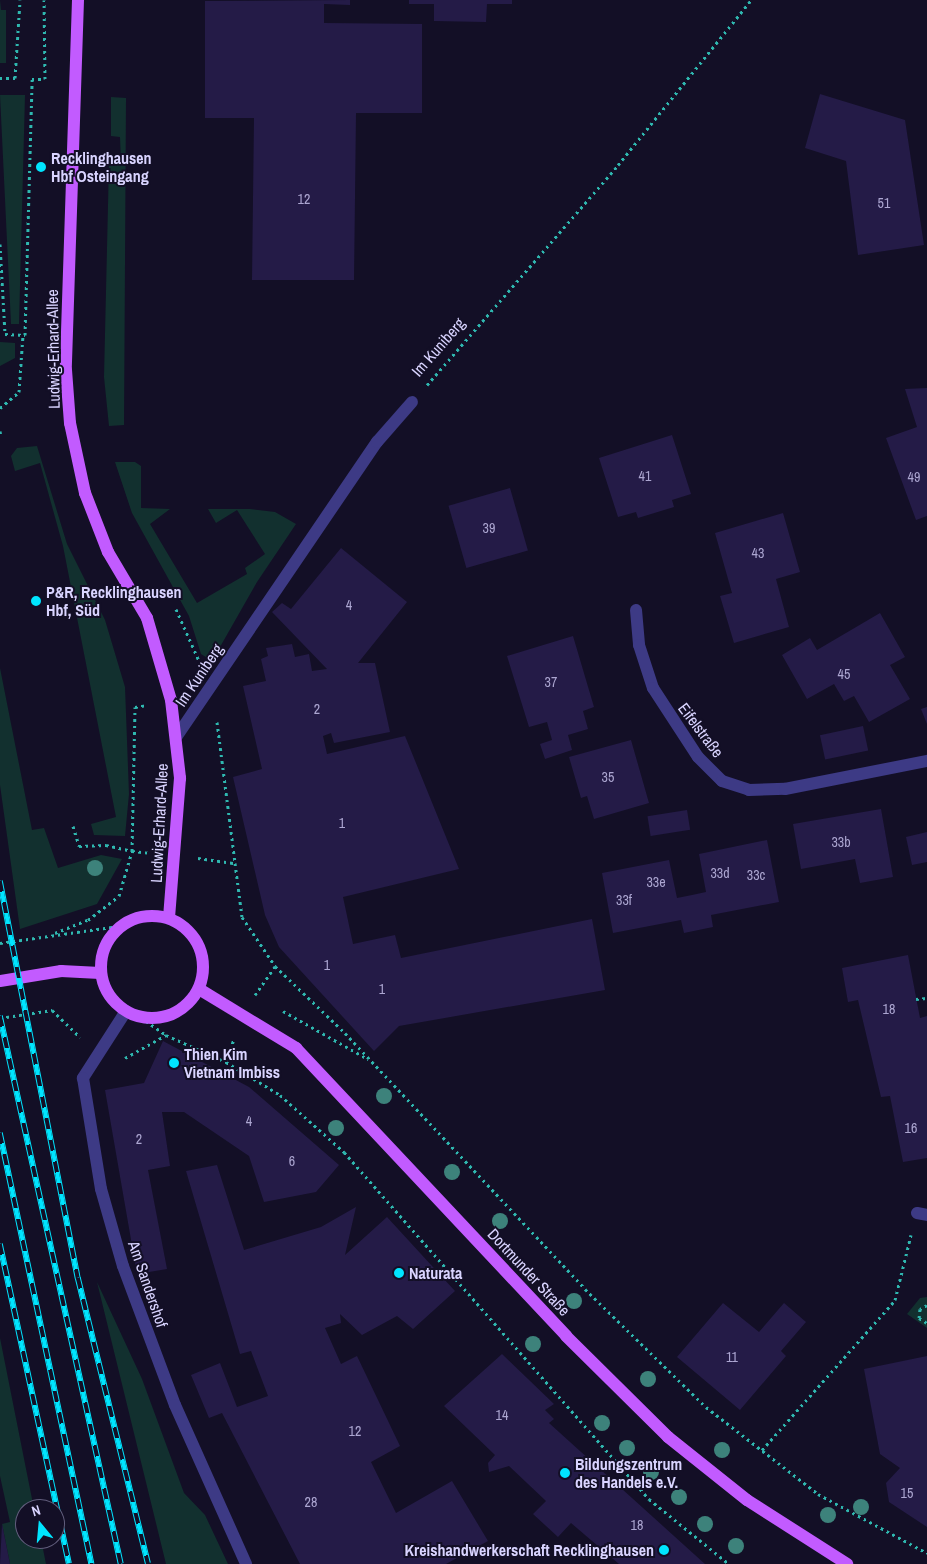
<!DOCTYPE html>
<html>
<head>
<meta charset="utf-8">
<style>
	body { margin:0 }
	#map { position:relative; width:927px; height:1564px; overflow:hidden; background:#130f26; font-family:"Archivo Narrow",sans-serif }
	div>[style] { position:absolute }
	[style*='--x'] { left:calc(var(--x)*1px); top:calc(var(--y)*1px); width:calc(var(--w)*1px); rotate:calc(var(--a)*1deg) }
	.green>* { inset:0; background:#12302f }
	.building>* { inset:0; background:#241b47; transform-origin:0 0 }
	.path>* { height:3px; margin-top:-1.5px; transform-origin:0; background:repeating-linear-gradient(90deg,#2fb8b0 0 2.5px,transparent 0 6.5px) }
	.minor>* { height:12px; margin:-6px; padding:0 6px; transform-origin:6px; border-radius:6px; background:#3d3a85 }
	.major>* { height:12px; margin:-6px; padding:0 6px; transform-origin:6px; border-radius:6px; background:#c25bff }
	.major>.ring { margin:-6px; padding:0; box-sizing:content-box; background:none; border:12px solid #c25bff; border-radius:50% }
	.rail>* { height:5.5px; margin-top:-2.75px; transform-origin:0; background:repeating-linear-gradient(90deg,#130f26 0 11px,#00e5ff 0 22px); box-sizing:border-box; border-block:1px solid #00e5ff }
	.trees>* { width:16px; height:16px; margin:-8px; border-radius:50%; background:#3d827b }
	.dots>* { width:14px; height:14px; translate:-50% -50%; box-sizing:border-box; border:2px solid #130f26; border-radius:50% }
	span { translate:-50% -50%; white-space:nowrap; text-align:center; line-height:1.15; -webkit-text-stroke:4px #130f26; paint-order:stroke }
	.number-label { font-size:14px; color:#aca6d1 }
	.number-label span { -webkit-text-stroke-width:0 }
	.poi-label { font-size:16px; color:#d9d4ff; font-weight:700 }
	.left { translate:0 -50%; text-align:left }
	.right { translate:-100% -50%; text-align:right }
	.street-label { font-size:16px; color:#d9d4ff }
	.north { position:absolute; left:15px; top:1499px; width:50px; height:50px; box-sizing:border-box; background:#130f26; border:1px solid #625e7d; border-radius:50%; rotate:343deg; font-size:14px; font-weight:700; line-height:20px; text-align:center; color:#d9d4ff }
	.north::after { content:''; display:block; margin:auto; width:18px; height:22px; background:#00e5ff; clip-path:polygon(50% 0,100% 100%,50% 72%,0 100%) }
</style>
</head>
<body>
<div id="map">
	<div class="green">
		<div style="clip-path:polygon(0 0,1px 10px,6px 10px,6px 63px,0 63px)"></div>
		<div style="clip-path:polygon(0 95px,25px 95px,19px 324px,11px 324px)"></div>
		<div style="clip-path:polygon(111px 97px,126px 98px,124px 425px,109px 426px,104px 377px,109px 163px,121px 163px,120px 137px,111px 136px)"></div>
		<div style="clip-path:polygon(0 342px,15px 343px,15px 358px,0 366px)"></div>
		<div style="clip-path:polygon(37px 446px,67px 544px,105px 620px,125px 687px,129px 794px,125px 836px,94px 835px,91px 824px,116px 817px,63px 546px,40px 463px,15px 471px,11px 456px,17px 448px)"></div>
		<div style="clip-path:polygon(115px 462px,135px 462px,141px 466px,141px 508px,170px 509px,150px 524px,197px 603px,247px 574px,245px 568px,265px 554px,237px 510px,216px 523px,208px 509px,250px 509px,275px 512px,296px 524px,257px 582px,212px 661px,201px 654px,189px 616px,132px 513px)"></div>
		<div style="clip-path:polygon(0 668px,32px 830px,44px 828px,58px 868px,101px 855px,122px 859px,97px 904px,20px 929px,0 785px)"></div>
		<div style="clip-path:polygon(97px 1282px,142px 1379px,184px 1493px,205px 1515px,228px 1564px,166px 1564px)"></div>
		<div style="clip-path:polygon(927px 1297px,927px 1328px,907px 1314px,920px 1298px)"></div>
		<div style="clip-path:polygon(0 1338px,34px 1509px,25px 1509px,25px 1539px,41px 1539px,46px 1564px,10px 1564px,2px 1524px,10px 1522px,0 1476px)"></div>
	</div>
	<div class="building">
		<div style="clip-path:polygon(350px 0,350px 5px,324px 4px,324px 23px,422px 24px,422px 113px,356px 113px,354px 280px,252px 280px,254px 118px,205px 118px,205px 1px)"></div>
		<div style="clip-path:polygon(409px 0,512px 0,512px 4px,487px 4px,486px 22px,434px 21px,434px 4px,409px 4px)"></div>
		<div style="clip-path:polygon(820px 94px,905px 120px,924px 245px,858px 255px,846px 161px,805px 148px)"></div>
		<div style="clip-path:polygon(927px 388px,927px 516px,916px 520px,886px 438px,917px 427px,905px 389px)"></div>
		<div style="clip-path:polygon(672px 435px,691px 494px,672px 500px,674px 507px,638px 518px,636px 512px,618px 517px,599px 458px)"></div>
		<div style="left:510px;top:488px;width:65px;height:64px;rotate:74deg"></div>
		<div style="clip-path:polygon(783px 513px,800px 572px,776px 579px,789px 627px,734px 643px,720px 596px,732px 593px,715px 533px)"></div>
		<div style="clip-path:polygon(341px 548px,407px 602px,358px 663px,375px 663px,390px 732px,334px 743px,331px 733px,323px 736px,327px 754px,405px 736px,459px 869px,343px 897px,353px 944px,395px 935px,401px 958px,592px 919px,605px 990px,399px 1026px,374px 1051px,279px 947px,265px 915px,233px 777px,262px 769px,243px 686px,266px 681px,261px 659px,268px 656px,266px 648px,292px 644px,295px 657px,309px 654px,312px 671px,327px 669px,272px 612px,282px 603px,291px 609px)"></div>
		<div style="clip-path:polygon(880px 613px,905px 657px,890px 665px,910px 699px,869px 722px,854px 696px,844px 701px,834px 684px,807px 699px,782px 655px,810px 638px,817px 650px)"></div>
		<div style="clip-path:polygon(573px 636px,594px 707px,583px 711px,588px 729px,568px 735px,572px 750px,545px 759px,540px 744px,552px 740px,547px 722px,529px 727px,507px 656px)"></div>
		<div style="clip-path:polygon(927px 707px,927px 724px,921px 709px)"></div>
		<div style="left:863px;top:726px;width:25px;height:44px;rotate:78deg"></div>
		<div style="clip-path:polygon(631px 740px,649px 803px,594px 819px,587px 796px,581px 798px,569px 757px)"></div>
		<div style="clip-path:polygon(881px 809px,893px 877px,860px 883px,855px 859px,801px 869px,793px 824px)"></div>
		<div style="left:687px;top:810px;width:20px;height:40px;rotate:81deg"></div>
		<div style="clip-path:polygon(927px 832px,927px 862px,912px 865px,906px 837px)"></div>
		<div style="clip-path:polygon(767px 840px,779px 902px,711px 915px,713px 927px,684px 933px,681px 920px,613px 933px,602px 873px,669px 860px,677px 898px,692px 895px,706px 892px,699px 854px)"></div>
		<div style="clip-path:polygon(908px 955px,920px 1018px,927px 1016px,927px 1158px,903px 1162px,890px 1096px,881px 1097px,858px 1000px,848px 1002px,842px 968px)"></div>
		<div style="clip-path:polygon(163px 1041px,249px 1087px,339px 1165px,316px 1192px,264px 1202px,249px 1156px,184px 1112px,162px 1112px,170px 1166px,148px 1170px,167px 1269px,137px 1274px,105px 1090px,144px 1083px)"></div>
		<div style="clip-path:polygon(217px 1165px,244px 1250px,321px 1227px,356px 1207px,345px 1255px,387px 1217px,455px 1291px,413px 1329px,397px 1316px,362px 1335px,340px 1314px,341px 1323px,325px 1328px,341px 1364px,357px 1356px,400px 1446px,371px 1462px,396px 1513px,452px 1481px,488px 1541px,446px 1564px,300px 1564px,222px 1413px,209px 1418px,191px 1375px,220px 1363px,237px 1407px,268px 1396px,251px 1351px,240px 1354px,186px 1171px)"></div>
		<div style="clip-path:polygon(723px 1303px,759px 1332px,784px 1303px,806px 1322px,781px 1351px,786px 1356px,740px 1410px,677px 1357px)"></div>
		<div style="clip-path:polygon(502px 1354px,554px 1404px,545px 1410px,554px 1419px,549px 1423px,705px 1564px,619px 1564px,571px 1523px,558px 1537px,533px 1514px,546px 1501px,509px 1466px,489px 1472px,488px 1463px,495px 1455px,444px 1406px)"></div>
		<div style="clip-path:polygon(927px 1356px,927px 1527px,889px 1502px,886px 1483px,900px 1468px,880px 1454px,864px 1369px)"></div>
		<div style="clip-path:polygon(2px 1524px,10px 1564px,0 1564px)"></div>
	</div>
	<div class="path">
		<div style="--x:0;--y:78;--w:15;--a:0"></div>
		<div style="--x:15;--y:78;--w:78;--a:-86.3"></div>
		<div style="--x:0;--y:244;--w:90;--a:86.8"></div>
		<div style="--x:5;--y:334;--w:20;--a:3"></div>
		<div style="--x:25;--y:335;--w:256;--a:-88.4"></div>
		<div style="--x:32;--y:79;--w:13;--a:0"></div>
		<div style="--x:45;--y:79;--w:79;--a:-90.7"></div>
		<div style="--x:427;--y:385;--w:291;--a:-49"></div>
		<div style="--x:618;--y:165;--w:212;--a:-51.1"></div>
		<div style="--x:0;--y:408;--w:25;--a:-40"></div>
		<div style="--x:19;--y:392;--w:57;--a:-86"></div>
		<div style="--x:0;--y:431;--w:6;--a:81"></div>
		<div style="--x:176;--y:609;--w:57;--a:66.1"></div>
		<div style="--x:217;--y:722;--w:142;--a:82.7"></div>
		<div style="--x:73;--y:826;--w:21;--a:73"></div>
		<div style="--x:79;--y:846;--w:27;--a:-2"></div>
		<div style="--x:106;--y:845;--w:27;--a:13"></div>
		<div style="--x:132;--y:851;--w:144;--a:-88.8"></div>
		<div style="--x:135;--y:707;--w:12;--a:-9"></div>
		<div style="--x:198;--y:858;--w:37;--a:8"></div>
		<div style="--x:235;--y:863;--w:54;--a:82.6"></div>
		<div style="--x:242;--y:917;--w:59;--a:56"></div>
		<div style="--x:275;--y:966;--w:97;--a:43.7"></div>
		<div style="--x:345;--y:1033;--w:351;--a:46.8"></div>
		<div style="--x:585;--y:1289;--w:169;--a:44.3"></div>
		<div style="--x:706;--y:1407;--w:142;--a:37.8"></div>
		<div style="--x:818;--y:1494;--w:124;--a:28.4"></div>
		<div style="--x:55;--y:933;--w:35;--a:-22"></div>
		<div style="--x:88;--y:920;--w:39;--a:-38"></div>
		<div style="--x:119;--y:896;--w:47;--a:-73.9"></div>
		<div style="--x:132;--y:851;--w:18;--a:6"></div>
		<div style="--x:0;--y:943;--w:120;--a:-8.1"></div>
		<div style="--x:255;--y:995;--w:35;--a:-55"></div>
		<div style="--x:916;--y:999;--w:11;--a:-5"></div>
		<div style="--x:283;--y:1011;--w:98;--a:29.5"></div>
		<div style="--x:0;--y:1018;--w:53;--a:-8.7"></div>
		<div style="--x:52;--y:1010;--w:39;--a:44"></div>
		<div style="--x:146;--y:1021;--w:24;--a:35"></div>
		<div style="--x:125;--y:1058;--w:47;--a:-29.3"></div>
		<div style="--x:166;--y:1035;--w:66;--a:24.2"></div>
		<div style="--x:226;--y:1062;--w:63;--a:31.4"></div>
		<div style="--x:280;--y:1095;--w:86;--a:41.7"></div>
		<div style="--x:344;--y:1152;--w:462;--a:48.7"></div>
		<div style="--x:649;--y:1499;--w:103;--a:39.1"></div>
		<div style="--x:226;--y:1062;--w:24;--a:-71"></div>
		<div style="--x:927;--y:1305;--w:8;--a:150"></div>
		<div style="--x:920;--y:1309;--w:9;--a:96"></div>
		<div style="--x:919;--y:1318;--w:9;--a:32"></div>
		<div style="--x:762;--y:1450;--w:200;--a:-48.4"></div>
		<div style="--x:895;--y:1300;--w:67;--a:-76.2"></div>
	</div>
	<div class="minor">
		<div style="--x:636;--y:610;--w:35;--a:85"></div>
		<div style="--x:639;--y:645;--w:45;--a:72"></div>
		<div style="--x:653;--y:688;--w:82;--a:56.9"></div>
		<div style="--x:698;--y:757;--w:34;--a:45"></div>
		<div style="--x:722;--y:781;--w:28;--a:18"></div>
		<div style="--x:749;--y:790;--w:36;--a:-2"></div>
		<div style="--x:785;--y:789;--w:145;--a:-11.2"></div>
		<div style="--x:177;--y:736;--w:356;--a:-55.8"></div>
		<div style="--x:377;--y:442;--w:53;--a:-48.8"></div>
		<div style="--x:126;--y:1011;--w:80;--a:122.7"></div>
		<div style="--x:83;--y:1078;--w:112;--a:80.8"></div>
		<div style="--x:101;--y:1189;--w:80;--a:74.1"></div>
		<div style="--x:123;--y:1266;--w:148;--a:69.5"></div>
		<div style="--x:175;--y:1405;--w:174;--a:65.9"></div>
		<div style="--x:917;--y:1213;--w:10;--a:11"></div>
	</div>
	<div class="major">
		<div style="--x:78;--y:0;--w:370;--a:91.9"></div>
		<div style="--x:66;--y:370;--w:53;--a:85.7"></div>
		<div style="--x:70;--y:423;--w:72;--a:77.9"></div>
		<div style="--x:85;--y:493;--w:63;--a:68.7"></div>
		<div style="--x:108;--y:552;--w:77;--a:59.4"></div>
		<div style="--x:147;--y:618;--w:85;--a:73.7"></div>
		<div style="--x:171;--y:700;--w:79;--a:83.4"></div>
		<div style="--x:180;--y:778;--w:139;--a:94.5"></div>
		<div class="ring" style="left:101px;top:916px;width:90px;height:90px"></div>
		<div style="--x:0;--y:981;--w:62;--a:-9.3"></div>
		<div style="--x:61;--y:971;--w:39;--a:3"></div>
		<div style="--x:199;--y:989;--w:114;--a:31.3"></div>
		<div style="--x:296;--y:1048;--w:395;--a:46.8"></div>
		<div style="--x:566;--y:1336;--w:144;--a:44.7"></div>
		<div style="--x:668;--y:1437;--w:101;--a:38.6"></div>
		<div style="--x:747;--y:1500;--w:119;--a:32.6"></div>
	</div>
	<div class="rail">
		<div style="--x:0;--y:881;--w:405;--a:78.9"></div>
		<div style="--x:78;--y:1278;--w:294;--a:76.2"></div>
		<div style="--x:0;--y:1016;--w:561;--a:77.55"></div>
		<div style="--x:0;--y:1133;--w:441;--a:78"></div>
		<div style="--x:0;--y:1244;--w:327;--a:77.8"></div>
	</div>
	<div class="trees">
		<div style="left:95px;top:868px"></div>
		<div style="left:384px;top:1096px"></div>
		<div style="left:336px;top:1128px"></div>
		<div style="left:452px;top:1172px"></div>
		<div style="left:500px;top:1221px"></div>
		<div style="left:574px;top:1301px"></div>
		<div style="left:533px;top:1344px"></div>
		<div style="left:648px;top:1379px"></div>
		<div style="left:602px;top:1423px"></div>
		<div style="left:627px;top:1448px"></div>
		<div style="left:722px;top:1450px"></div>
		<div style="left:651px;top:1472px"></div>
		<div style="left:679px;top:1497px"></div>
		<div style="left:861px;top:1507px"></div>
		<div style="left:828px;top:1515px"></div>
		<div style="left:705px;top:1524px"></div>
		<div style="left:736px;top:1546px"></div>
	</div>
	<div class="dots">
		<div style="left:41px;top:167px;background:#00e5ff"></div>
		<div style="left:36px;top:601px;background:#00e5ff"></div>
		<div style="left:174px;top:1063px;background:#00e5ff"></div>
		<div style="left:399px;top:1273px;background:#00e5ff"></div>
		<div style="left:565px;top:1473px;background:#00e5ff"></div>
		<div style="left:664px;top:1550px;background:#00e5ff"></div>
	</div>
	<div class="number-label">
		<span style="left:304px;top:199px">12</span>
		<span style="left:884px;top:203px">51</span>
		<span style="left:645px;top:476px">41</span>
		<span style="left:914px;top:477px">49</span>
		<span style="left:489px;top:528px">39</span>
		<span style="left:758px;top:553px">43</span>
		<span style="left:349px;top:605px">4</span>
		<span style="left:844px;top:674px">45</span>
		<span style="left:551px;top:682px">37</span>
		<span style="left:317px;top:709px">2</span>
		<span style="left:608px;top:777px">35</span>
		<span style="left:342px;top:823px">1</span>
		<span style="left:841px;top:842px">33b</span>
		<span style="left:720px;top:873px">33d</span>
		<span style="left:756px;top:875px">33c</span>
		<span style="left:656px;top:882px">33e</span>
		<span style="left:624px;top:900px">33f</span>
		<span style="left:327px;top:965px">1</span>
		<span style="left:382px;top:989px">1</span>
		<span style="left:889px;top:1009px">18</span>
		<span style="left:249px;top:1121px">4</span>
		<span style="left:911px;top:1128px">16</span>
		<span style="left:139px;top:1139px">2</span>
		<span style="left:292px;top:1161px">6</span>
		<span style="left:732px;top:1357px">11</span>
		<span style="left:502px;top:1415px">14</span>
		<span style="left:355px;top:1431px">12</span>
		<span style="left:907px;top:1493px">15</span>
		<span style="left:311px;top:1502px">28</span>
		<span style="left:637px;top:1525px">18</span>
	</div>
	<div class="poi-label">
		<span class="left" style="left:51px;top:167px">Recklinghausen<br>Hbf Osteingang</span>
		<span class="left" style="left:46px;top:601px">P&amp;R, Recklinghausen<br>Hbf, Süd</span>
		<span class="left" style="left:184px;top:1063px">Thien Kim<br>Vietnam Imbiss</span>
		<span class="left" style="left:409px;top:1273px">Naturata</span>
		<span class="left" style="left:575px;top:1473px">Bildungszentrum<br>des Handels e.V.</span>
		<span class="right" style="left:654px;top:1550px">Kreishandwerkerschaft Recklinghausen</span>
	</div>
	<div class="street-label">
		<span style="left:438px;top:347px;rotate:-49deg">Im Kuniberg</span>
		<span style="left:53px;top:349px;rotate:-91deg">Ludwig-Erhard-Allee</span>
		<span style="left:199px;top:675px;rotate:-56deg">Im Kuniberg</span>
		<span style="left:701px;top:730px;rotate:53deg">Eifelstraße</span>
		<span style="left:159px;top:823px;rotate:-87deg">Ludwig-Erhard-Allee</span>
		<span style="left:529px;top:1272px;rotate:47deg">Dortmunder Straße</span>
		<span style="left:148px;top:1284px;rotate:71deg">Am Sandershof</span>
	</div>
	<div class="north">N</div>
</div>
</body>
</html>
